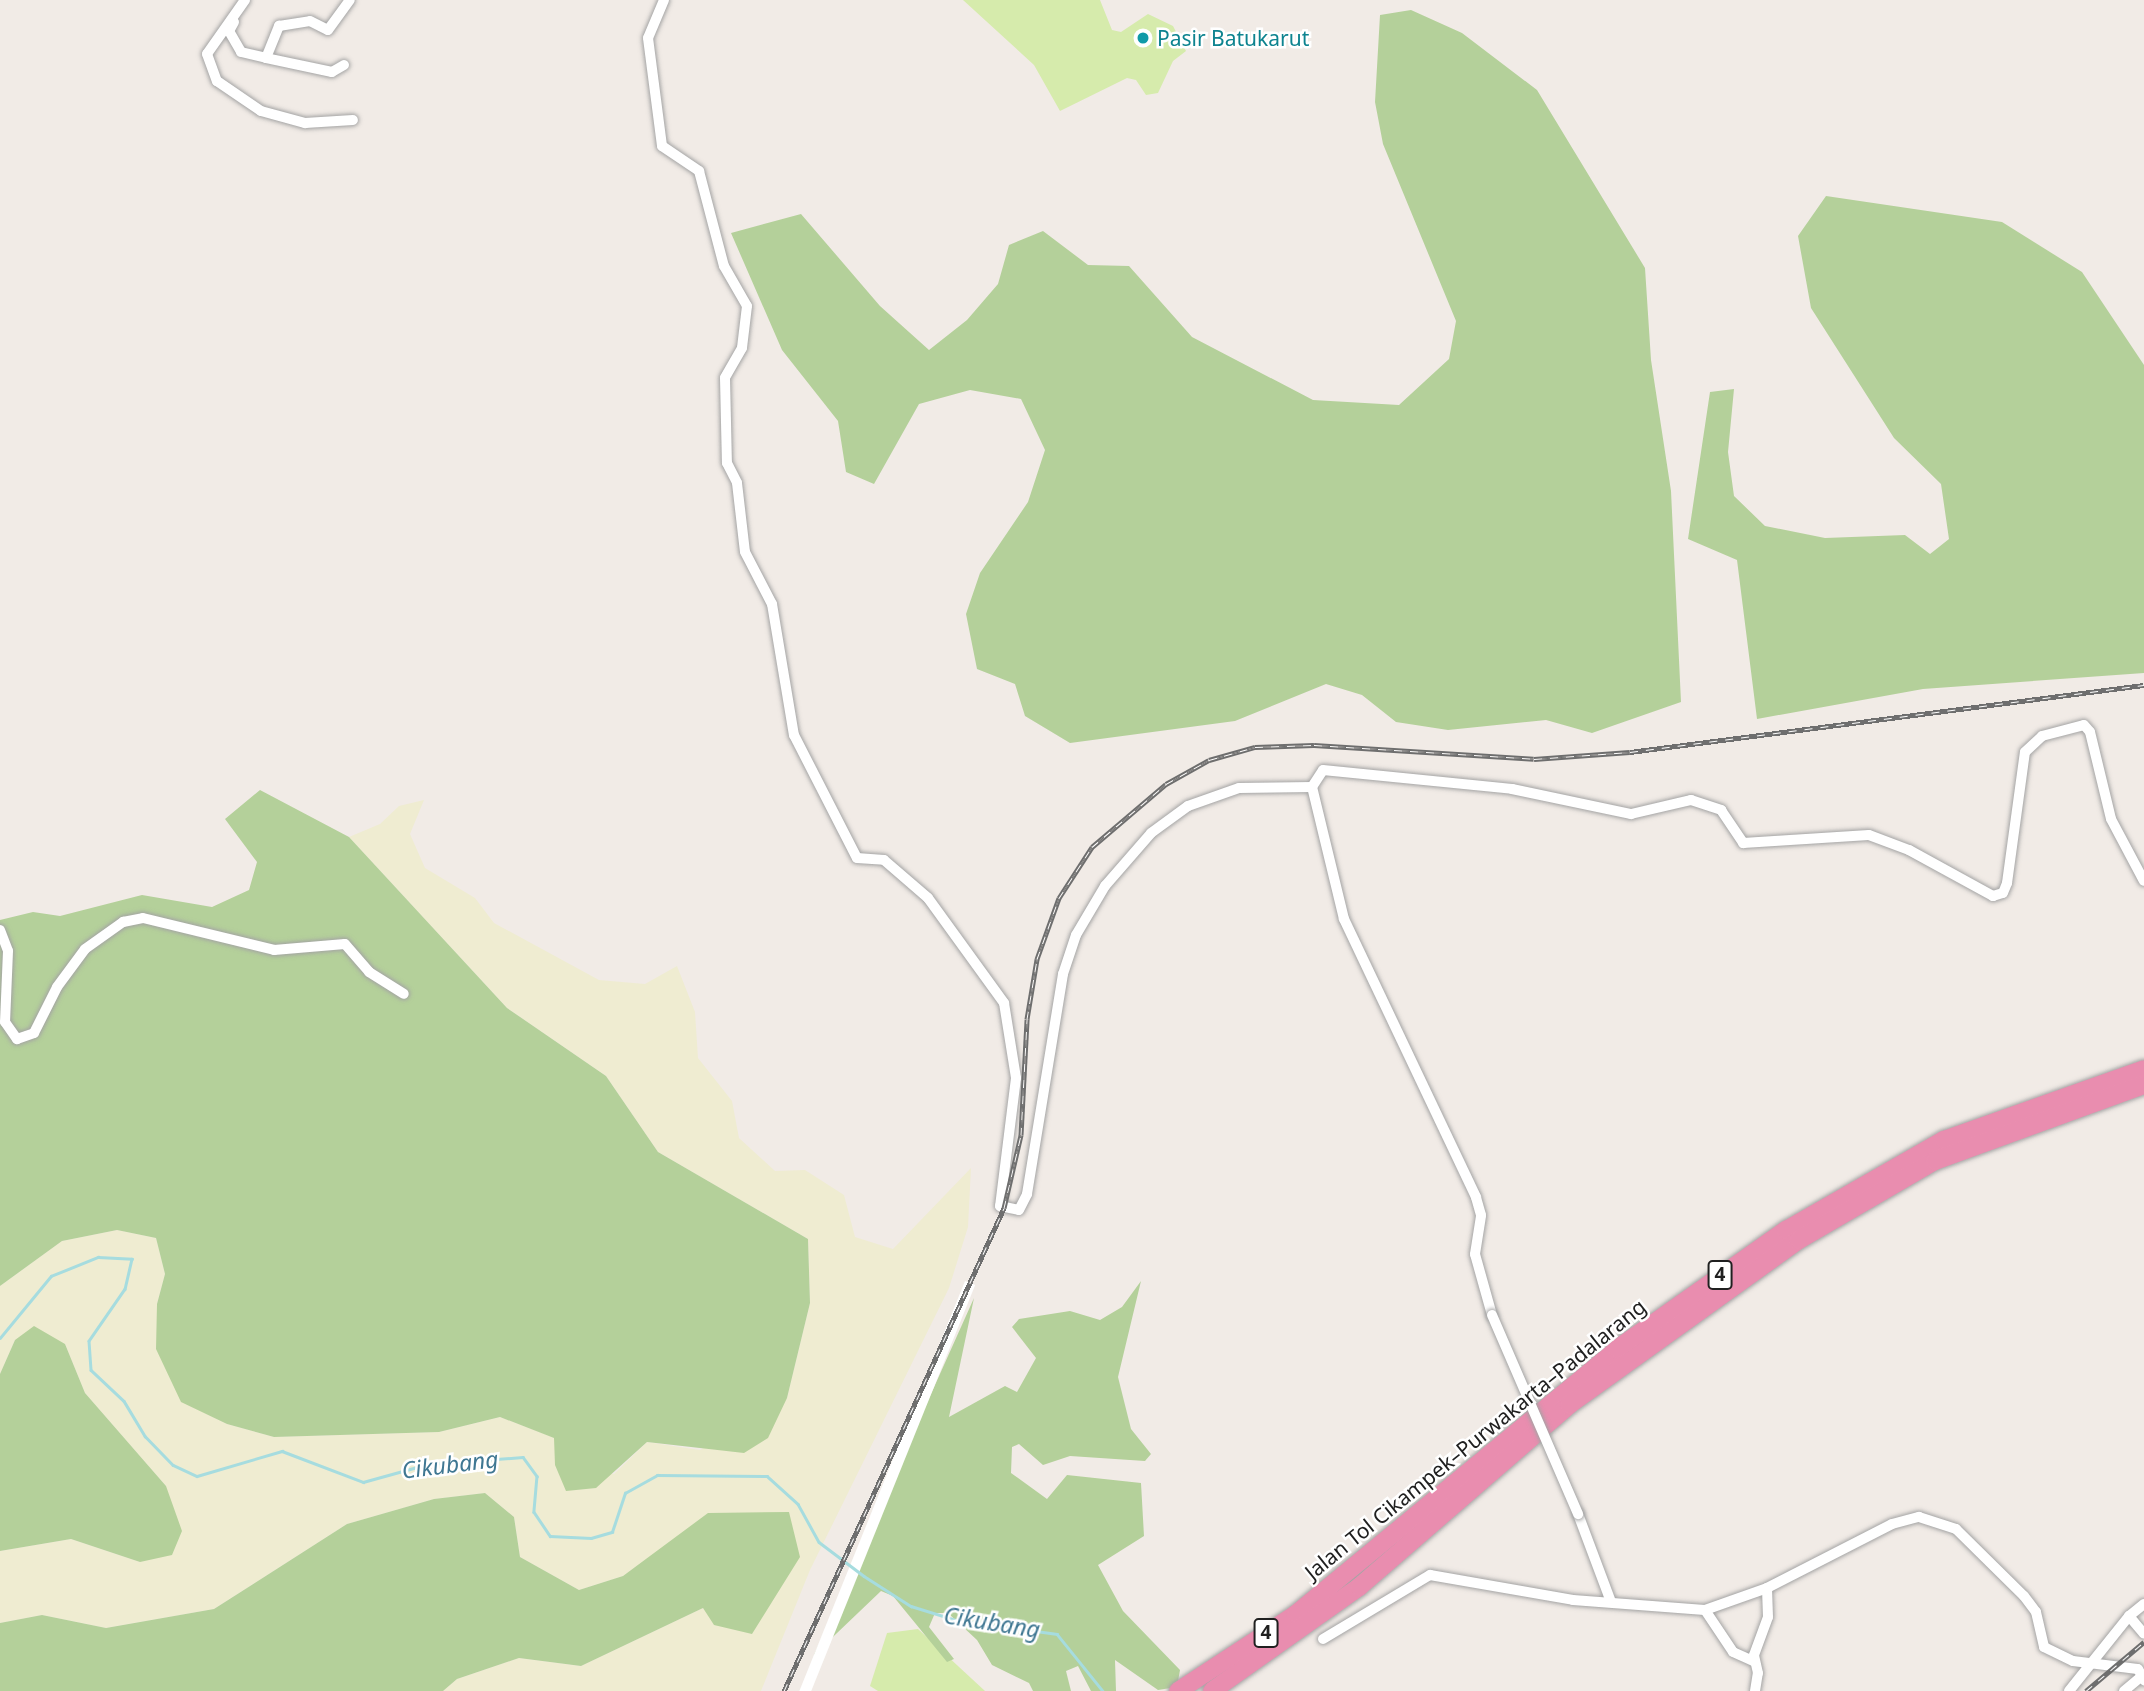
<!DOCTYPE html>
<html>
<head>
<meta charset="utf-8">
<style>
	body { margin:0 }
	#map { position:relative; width:2144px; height:1691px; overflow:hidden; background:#f1ebe6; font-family:"Noto Sans",sans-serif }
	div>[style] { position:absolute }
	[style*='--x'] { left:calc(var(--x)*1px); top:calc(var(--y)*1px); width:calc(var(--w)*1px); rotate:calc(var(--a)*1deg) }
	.farmland>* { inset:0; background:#efecd1 }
	.grass>* { inset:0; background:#d6ebac }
	.forest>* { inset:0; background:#b4d09a }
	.pier>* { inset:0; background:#fff; transform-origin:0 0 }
	.stream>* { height:2.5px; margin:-1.25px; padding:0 1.25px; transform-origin:1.25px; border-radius:1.25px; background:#a6dcdf }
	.roads { filter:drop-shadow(0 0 2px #a4a4a4) drop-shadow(0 0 2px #a4a4a4) }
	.street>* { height:10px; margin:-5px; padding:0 5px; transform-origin:5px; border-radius:5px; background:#fff }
	.highway>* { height:18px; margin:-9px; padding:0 9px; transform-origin:9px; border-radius:9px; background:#e98daf }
	.rail>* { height:5px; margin-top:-2.5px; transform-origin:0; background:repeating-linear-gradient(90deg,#fff 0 8px,#6e6e6e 0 16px); box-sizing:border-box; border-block:2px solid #6e6e6e }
	.bridges { filter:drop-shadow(0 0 2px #a4a4a4) drop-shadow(0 0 2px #a4a4a4) }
	.street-bridge>* { height:10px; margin:-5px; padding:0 5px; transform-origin:5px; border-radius:5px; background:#fff }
	.dots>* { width:19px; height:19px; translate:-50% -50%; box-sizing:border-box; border:4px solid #fff; border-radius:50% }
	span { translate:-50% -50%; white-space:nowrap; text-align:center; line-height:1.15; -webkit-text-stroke:5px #fff; paint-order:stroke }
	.shield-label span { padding:2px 5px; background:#fff; border:2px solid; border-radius:5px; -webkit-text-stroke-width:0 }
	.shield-label { font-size:19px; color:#202020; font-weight:700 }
	.culture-label { font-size:21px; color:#0d838f }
	.left { translate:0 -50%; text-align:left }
	.street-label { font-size:21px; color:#202020 }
	.water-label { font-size:23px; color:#3f7792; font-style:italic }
</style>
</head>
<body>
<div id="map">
	<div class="farmland">
		<div style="clip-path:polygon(424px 800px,410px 834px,425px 868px,475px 898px,494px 923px,599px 980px,645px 984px,677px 966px,695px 1012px,698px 1058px,732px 1101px,739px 1138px,775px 1171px,805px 1170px,844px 1195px,855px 1237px,893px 1249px,971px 1168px,968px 1227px,949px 1288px,810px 1570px,761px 1691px,443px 1691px,457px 1679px,519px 1658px,581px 1666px,703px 1608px,752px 1634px,656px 1553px,623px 1576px,579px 1590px,520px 1557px,514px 1517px,485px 1493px,434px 1499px,347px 1524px,214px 1609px,106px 1628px,42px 1615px,0 1623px,0 1551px,71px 1539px,140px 1562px,166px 1486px,85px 1393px,65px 1344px,15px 1340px,0 1374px,0 1286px,62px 1241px,117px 1230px,156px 1238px,165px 1274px,157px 1304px,181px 1401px,227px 1424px,274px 1437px,439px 1432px,500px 1417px,555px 1438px,555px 1465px,614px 1474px,647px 1442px,700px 1450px,787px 1398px,810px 1303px,808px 1239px,658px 1152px,606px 1076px,507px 1008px,349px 837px,380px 824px,399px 806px)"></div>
	</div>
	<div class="grass">
		<div style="clip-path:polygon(963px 0,1100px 0,1112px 30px,1121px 32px,1148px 14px,1173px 26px,1186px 51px,1173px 61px,1158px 93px,1146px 95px,1136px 80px,1127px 78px,1060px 111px,1034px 65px)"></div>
		<div style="clip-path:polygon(918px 1629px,985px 1691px,878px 1691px,870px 1686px,887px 1633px)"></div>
	</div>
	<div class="forest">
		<div style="clip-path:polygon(1411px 10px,1462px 33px,1537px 90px,1645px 268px,1651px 360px,1671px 491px,1681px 702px,1592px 733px,1546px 720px,1448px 730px,1396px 722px,1362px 695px,1326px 684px,1235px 721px,1070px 743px,1025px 716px,1015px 684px,977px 669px,966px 614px,980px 573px,1028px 502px,1045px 450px,1021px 399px,970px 390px,919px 404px,874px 484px,846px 472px,838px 421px,782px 350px,731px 233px,801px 214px,880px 306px,929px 350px,967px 320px,998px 284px,1009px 245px,1043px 231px,1088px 265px,1129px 266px,1192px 337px,1313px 400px,1399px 405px,1449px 359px,1456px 321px,1383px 144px,1375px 102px,1380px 15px)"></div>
		<div style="clip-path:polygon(1826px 196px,2002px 222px,2082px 272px,2144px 365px,2144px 673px,1923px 689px,1757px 719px,1737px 560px,1688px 539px,1710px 392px,1734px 389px,1728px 452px,1734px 496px,1765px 526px,1825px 538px,1905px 535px,1930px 554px,1949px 539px,1941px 484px,1894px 438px,1811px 308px,1798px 236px)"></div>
		<div style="clip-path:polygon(260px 790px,349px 837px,507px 1008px,606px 1076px,658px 1152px,808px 1239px,810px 1303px,787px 1398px,768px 1438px,744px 1453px,647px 1442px,596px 1488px,566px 1491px,555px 1465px,554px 1438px,500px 1417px,439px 1432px,274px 1437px,227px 1424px,181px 1402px,156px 1349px,157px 1304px,165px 1274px,156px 1238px,117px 1230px,62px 1241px,0 1286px,0 920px,33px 912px,60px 916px,142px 895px,212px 907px,249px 890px,257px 862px,225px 819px)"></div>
		<div style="clip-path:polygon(1141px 1281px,1118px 1377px,1131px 1429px,1151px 1454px,1145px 1461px,1070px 1456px,1043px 1465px,1019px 1444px,1012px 1447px,1011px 1473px,1047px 1499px,1067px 1475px,1141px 1483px,1144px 1536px,1098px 1565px,1123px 1611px,1180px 1670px,1177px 1687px,1158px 1690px,1115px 1660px,1116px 1691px,1091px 1691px,1078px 1666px,1066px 1671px,1071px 1691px,1033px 1691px,1029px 1683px,992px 1665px,977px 1640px,948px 1613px,935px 1613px,929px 1627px,954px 1659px,947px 1662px,893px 1596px,881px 1591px,814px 1655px,974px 1298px,949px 1417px,1005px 1386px,1017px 1392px,1036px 1358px,1012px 1327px,1019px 1319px,1070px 1311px,1100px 1320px,1122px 1307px)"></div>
		<div style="clip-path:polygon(34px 1326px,65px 1344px,85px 1393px,166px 1486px,182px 1531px,172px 1555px,140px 1562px,71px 1539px,0 1551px,0 1374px,15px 1340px)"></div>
		<div style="clip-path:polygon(485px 1493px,514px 1517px,520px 1557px,579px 1590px,623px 1576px,708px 1513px,789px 1512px,800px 1557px,752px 1634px,714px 1625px,703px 1608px,581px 1666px,519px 1658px,457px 1679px,443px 1691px,0 1691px,0 1623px,42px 1615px,106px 1628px,214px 1609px,347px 1524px,434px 1499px)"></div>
	</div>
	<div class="pier">
		<div style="left:965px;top:1281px;width:11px;height:452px;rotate:22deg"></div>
	</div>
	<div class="stream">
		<div style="--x:0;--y:1338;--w:80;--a:-50.6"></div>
		<div style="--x:51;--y:1276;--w:51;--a:-22"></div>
		<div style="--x:98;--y:1257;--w:34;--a:3"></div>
		<div style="--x:132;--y:1259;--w:31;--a:103"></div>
		<div style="--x:125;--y:1289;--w:63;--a:124.7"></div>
		<div style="--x:89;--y:1341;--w:29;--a:86"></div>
		<div style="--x:91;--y:1370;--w:45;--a:43.2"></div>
		<div style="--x:124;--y:1401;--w:41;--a:59"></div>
		<div style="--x:145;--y:1436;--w:40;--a:46"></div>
		<div style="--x:173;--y:1465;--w:26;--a:25"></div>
		<div style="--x:197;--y:1476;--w:89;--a:-16.4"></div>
		<div style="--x:282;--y:1451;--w:87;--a:20.9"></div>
		<div style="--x:363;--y:1482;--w:67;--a:-15.5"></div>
		<div style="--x:428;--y:1464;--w:95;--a:-4.2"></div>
		<div style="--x:523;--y:1457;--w:24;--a:54"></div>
		<div style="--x:537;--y:1476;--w:36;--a:95"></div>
		<div style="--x:534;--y:1512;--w:29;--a:56"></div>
		<div style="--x:550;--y:1536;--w:41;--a:2.8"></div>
		<div style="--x:591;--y:1538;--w:22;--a:-16"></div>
		<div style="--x:612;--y:1532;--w:41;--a:-71.6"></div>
		<div style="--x:625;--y:1493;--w:37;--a:-29"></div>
		<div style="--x:657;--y:1475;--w:110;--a:0.5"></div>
		<div style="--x:767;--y:1476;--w:42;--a:42.1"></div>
		<div style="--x:798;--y:1504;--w:43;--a:61.1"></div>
		<div style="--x:819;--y:1542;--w:56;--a:37.1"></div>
		<div style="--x:864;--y:1576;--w:56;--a:32.6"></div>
		<div style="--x:911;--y:1606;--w:47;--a:17.3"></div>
		<div style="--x:956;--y:1620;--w:102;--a:7.9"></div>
		<div style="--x:1057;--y:1634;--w:73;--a:51.1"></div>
	</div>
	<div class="roads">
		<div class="street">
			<div style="--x:245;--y:0;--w:66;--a:125.1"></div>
			<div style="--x:207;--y:54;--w:29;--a:70"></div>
			<div style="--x:217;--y:81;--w:53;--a:34.3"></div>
			<div style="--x:261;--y:111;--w:46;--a:15.3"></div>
			<div style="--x:305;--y:123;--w:48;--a:-3.6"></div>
			<div style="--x:664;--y:0;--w:41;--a:112.8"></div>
			<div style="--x:648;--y:38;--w:109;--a:82.6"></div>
			<div style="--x:662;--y:146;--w:45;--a:34"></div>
			<div style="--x:699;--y:171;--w:98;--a:75.3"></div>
			<div style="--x:724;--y:266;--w:46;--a:60.1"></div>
			<div style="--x:747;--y:306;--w:42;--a:96.8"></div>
			<div style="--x:742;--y:348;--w:34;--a:120"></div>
			<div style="--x:725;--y:378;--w:85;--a:88.7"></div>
			<div style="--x:727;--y:463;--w:22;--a:63"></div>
			<div style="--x:737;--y:483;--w:69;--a:83.4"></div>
			<div style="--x:745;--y:552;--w:59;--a:62.6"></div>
			<div style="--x:772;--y:604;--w:133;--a:80.5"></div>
			<div style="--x:794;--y:735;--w:138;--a:62.9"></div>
			<div style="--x:857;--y:858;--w:27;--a:4"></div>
			<div style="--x:884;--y:860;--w:58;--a:40.8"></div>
			<div style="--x:928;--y:898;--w:130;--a:54.1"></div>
			<div style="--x:1004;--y:1003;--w:76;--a:80.9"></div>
			<div style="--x:1016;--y:1078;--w:129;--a:97.1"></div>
			<div style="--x:1000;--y:1206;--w:19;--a:12"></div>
			<div style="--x:1019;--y:1210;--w:18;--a:-63"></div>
			<div style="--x:1027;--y:1194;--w:223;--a:-80.7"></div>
			<div style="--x:1063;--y:974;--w:41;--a:-71.6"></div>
			<div style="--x:1076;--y:935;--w:57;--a:-59.4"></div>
			<div style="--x:1105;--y:886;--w:70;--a:-49"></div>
			<div style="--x:1151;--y:833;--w:46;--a:-36.1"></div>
			<div style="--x:1188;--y:806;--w:54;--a:-19.4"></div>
			<div style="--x:1239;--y:788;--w:73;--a:-0.8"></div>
			<div style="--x:234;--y:22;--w:10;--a:119"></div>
			<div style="--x:229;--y:31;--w:24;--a:60"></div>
			<div style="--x:241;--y:52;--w:26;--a:13"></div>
			<div style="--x:344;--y:65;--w:14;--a:150"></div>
			<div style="--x:332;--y:72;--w:67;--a:-168"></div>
			<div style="--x:266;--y:58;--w:35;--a:-68"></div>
			<div style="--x:279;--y:26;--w:31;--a:-9"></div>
			<div style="--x:310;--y:21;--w:20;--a:27"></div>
			<div style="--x:328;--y:30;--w:37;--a:-54"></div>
			<div style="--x:0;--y:930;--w:22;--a:69"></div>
			<div style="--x:8;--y:951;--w:71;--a:92.4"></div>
			<div style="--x:5;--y:1022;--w:21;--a:55"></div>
			<div style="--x:17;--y:1039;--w:18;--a:-19"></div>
			<div style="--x:34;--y:1033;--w:51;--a:-63.4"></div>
			<div style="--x:57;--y:987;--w:47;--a:-53.6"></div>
			<div style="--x:85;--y:949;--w:47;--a:-35.4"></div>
			<div style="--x:123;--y:922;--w:20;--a:-11"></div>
			<div style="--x:143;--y:918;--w:135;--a:13.7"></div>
			<div style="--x:274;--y:950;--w:71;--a:-4.8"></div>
			<div style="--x:345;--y:944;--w:37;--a:49"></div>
			<div style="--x:369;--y:972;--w:41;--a:32.2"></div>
			<div style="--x:1492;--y:1315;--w:63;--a:-105.6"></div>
			<div style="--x:1475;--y:1254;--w:39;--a:-81"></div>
			<div style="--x:1481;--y:1215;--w:19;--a:-106"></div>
			<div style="--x:1476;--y:1197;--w:308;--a:-115.4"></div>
			<div style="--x:1344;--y:919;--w:136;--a:-103.6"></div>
			<div style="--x:1312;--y:787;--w:20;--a:-57"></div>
			<div style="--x:1323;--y:770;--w:190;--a:5.7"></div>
			<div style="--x:1512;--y:789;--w:122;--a:11.9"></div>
			<div style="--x:1631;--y:814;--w:62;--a:-13.1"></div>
			<div style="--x:1691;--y:800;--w:32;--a:18"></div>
			<div style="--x:1721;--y:810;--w:40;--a:56"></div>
			<div style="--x:1743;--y:843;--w:126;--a:-3.6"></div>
			<div style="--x:1869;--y:835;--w:43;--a:20.6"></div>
			<div style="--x:1909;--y:850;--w:96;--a:28.7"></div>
			<div style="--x:1993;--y:896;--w:10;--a:-17"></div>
			<div style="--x:2003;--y:893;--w:11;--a:-68"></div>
			<div style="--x:2007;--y:883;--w:132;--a:-82.2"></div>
			<div style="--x:2025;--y:752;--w:23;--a:-43"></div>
			<div style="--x:2042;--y:736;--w:43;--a:-14.7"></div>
			<div style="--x:2084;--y:725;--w:9;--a:49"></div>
			<div style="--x:2090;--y:732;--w:89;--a:76.4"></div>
			<div style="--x:2111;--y:819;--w:70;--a:62"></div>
			<div style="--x:1578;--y:1514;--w:94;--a:69.4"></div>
			<div style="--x:2144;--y:1604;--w:19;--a:141"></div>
			<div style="--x:2129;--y:1616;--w:23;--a:50"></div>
			<div style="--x:1705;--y:1610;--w:50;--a:56.3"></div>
			<div style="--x:1733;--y:1652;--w:22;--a:24"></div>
			<div style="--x:1323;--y:1639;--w:125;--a:-30.9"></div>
			<div style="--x:1430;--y:1575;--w:145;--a:9.9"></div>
			<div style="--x:1573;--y:1600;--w:132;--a:4.3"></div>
			<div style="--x:1705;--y:1610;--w:66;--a:-19.5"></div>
			<div style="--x:1767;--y:1588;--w:140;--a:-27.1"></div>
			<div style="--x:1892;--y:1524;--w:28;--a:-15"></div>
			<div style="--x:1919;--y:1517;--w:39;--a:18"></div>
			<div style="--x:1956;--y:1529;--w:95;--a:44.6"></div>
			<div style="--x:2024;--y:1596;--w:20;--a:53"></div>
			<div style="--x:2036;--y:1612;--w:36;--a:77"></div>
			<div style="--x:2044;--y:1647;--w:32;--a:26"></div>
			<div style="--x:2073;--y:1661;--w:65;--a:7"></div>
			<div style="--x:2138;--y:1669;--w:13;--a:61"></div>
			<div style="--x:1755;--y:1691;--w:18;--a:-81"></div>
			<div style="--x:1758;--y:1673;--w:18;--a:-103"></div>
			<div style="--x:1754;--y:1655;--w:40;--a:-69.8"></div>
			<div style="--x:1768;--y:1617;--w:29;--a:-92"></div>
			<div style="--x:2069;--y:1691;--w:96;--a:-51.3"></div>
			<div style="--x:2124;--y:1691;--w:23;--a:-40"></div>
		</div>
		<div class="highway">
			<div style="--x:1178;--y:1691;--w:141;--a:-33.1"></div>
			<div style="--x:1296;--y:1614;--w:416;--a:-39.5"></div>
			<div style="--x:1617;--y:1349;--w:207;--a:-35.2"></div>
			<div style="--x:1786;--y:1230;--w:182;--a:-29.7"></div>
			<div style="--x:1944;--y:1140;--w:212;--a:-19.5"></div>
			<div style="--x:1212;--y:1691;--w:180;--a:-35.3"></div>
			<div style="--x:1359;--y:1587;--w:278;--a:-40.9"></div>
			<div style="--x:1569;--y:1405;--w:283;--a:-35.7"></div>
			<div style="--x:1799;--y:1240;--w:157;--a:-30.2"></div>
			<div style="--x:1935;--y:1161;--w:222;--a:-20"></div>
		</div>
	</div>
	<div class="rail">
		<div style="--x:784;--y:1691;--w:531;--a:-65.51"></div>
		<div style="--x:1004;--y:1208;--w:75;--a:-76.9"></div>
		<div style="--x:1021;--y:1135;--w:116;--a:-87"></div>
		<div style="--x:1027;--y:1019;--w:61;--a:-80.5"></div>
		<div style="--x:1037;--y:959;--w:65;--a:-70.2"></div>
		<div style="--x:1059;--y:898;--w:61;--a:-57.1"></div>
		<div style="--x:1092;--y:847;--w:97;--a:-40.4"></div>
		<div style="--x:1166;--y:784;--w:49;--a:-29.2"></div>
		<div style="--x:1209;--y:760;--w:48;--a:-15.8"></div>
		<div style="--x:1255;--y:747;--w:59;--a:-1.9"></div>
		<div style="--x:1314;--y:745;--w:220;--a:3.6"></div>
		<div style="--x:1534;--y:759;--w:96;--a:-4.2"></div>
		<div style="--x:1630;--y:752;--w:518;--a:-7.43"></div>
		<div style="--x:2086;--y:1691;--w:76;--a:-40.2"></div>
	</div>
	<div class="bridges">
		<div class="street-bridge">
			<div style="--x:1492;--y:1315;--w:217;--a:66.6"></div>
		</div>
	</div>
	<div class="dots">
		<div style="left:1143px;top:38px;background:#0f9aa8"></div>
	</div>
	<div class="shield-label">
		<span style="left:1720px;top:1275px">4</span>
		<span style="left:1266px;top:1633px">4</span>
	</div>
	<div class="culture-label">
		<span class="left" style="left:1157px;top:38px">Pasir Batukarut</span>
	</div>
	<div class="street-label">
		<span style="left:1475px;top:1439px;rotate:-39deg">Jalan Tol Cikampek–Purwakarta–Padalarang</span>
	</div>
	<div class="water-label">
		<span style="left:450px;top:1464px;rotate:-7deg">Cikubang</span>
		<span style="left:992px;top:1622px;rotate:9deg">Cikubang</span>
	</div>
</div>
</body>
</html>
